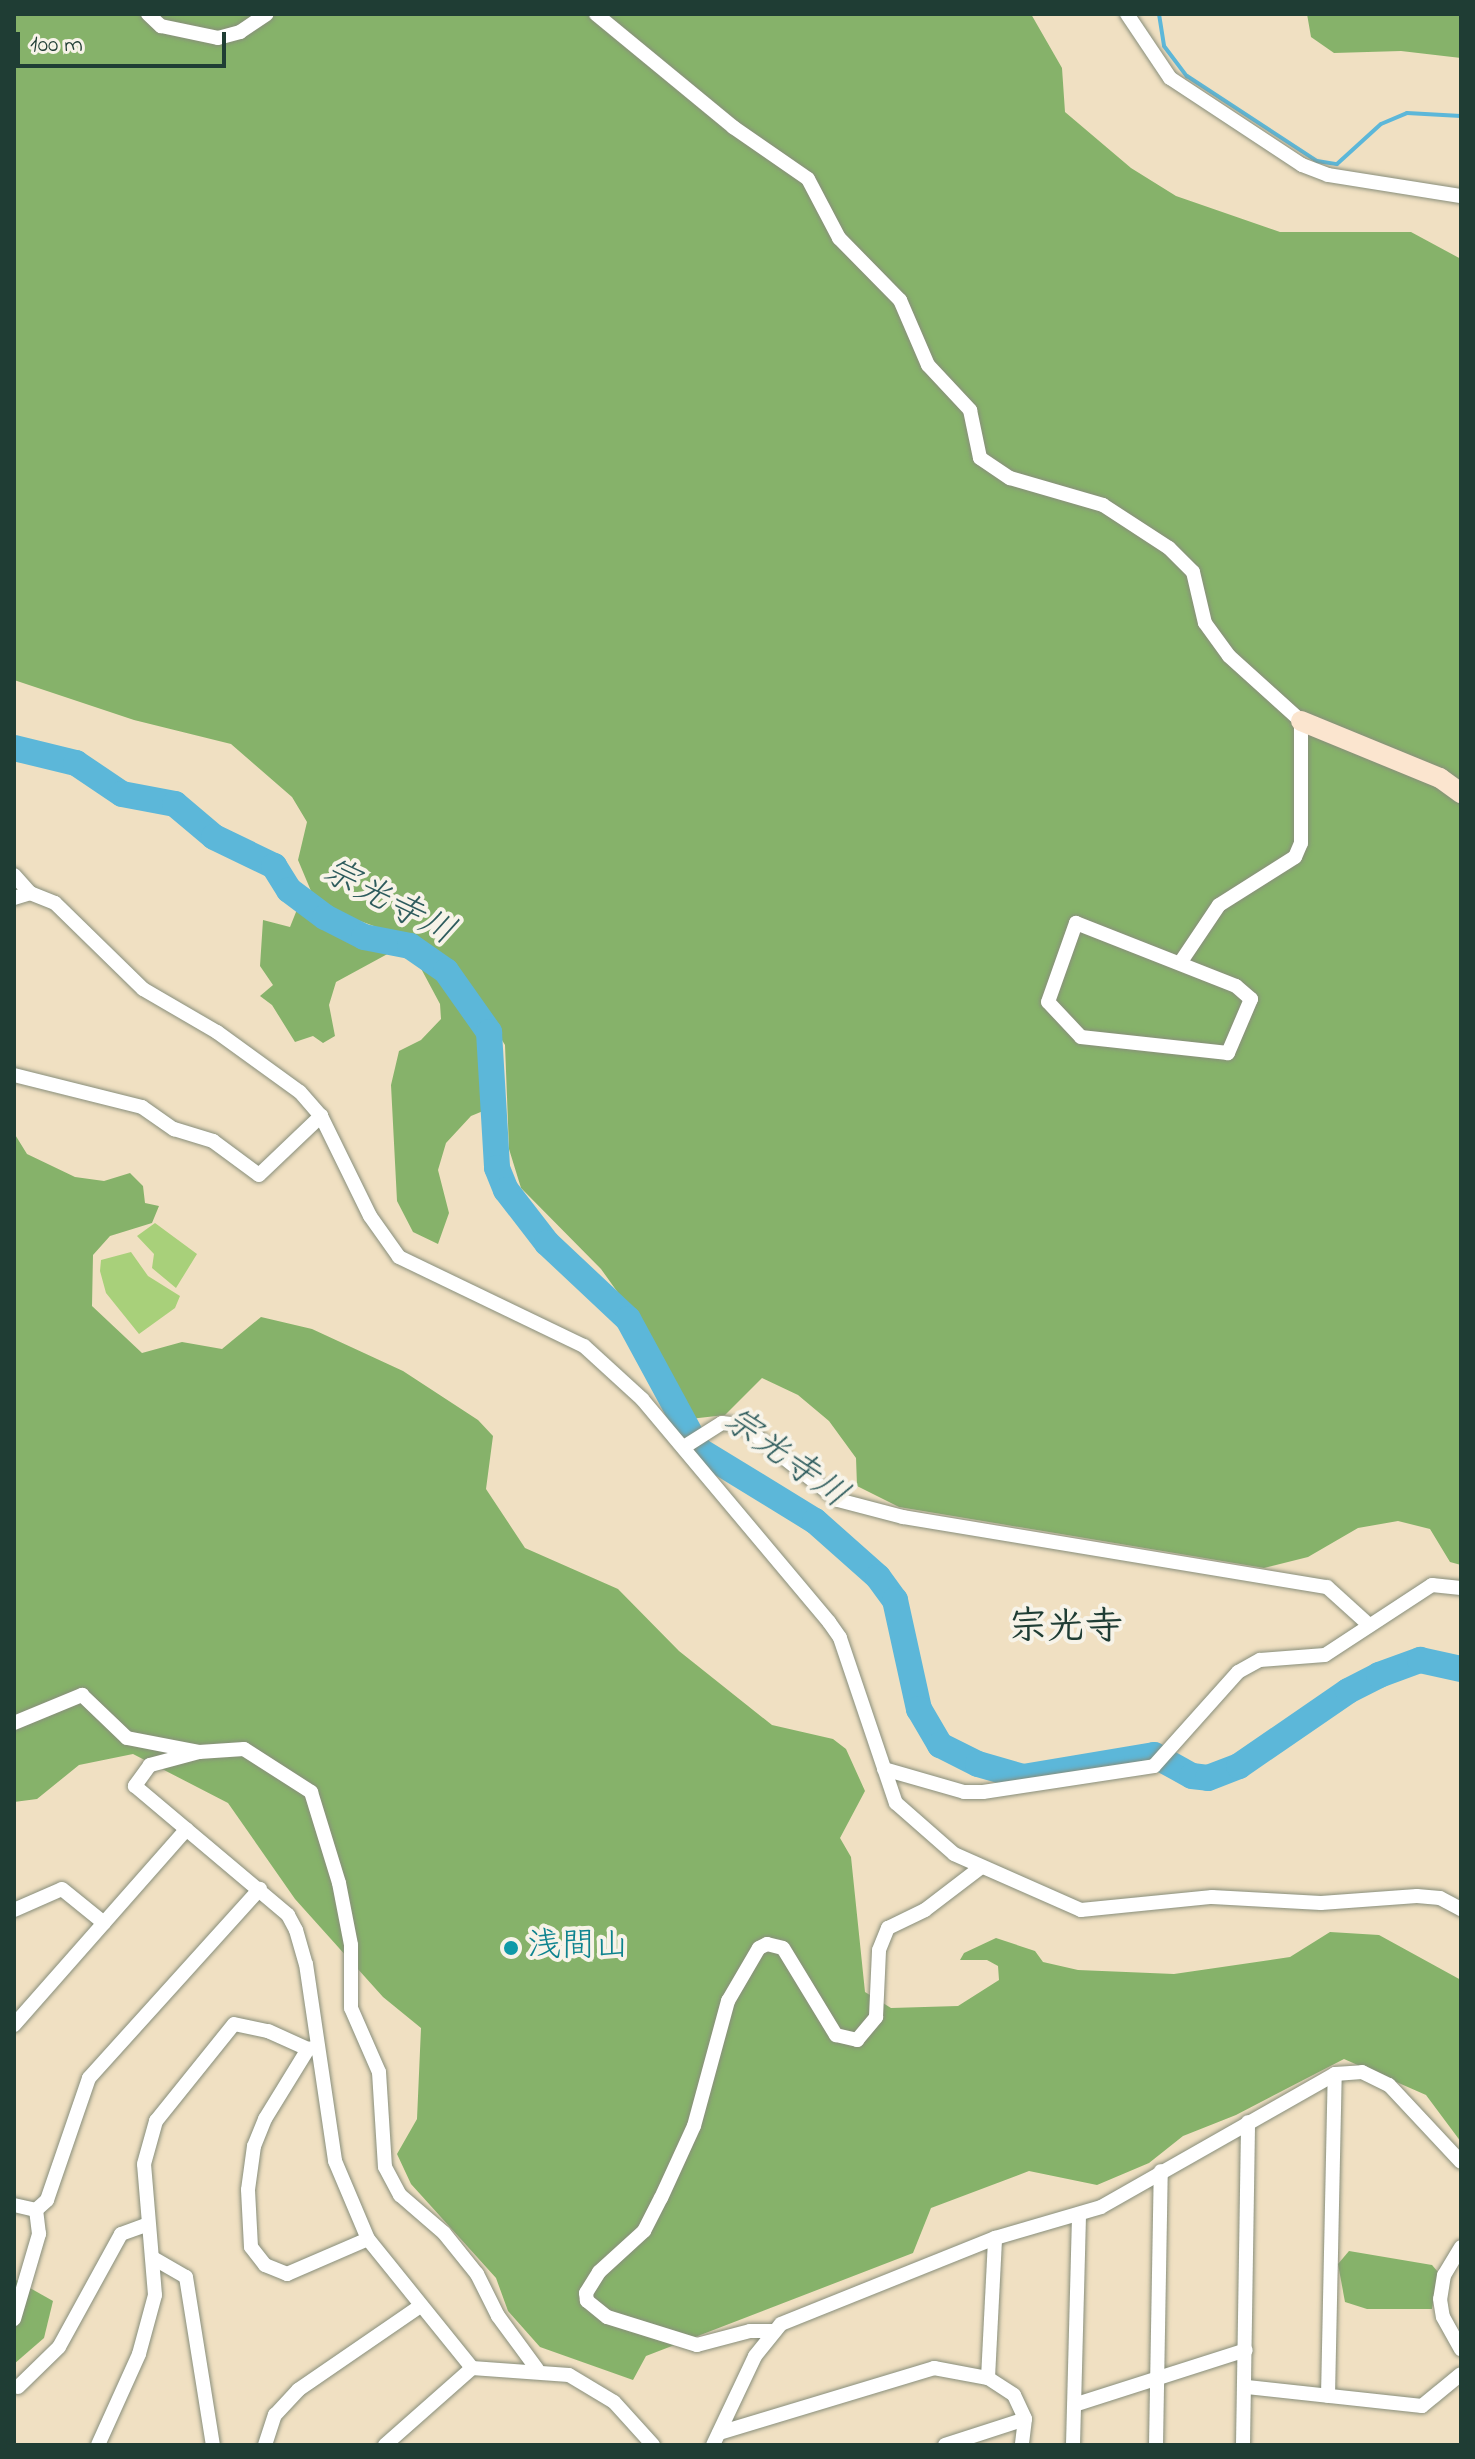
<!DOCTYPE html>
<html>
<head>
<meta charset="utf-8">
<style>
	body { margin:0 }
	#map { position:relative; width:1475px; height:2459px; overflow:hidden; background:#f0e0c2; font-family:"Indie Flower","Klee One",sans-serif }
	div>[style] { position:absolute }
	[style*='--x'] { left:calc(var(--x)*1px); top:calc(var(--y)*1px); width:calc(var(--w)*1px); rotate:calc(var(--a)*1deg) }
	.green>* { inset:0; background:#a8d07a }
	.forest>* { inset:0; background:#86b26a }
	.stream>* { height:4px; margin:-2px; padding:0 2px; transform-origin:2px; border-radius:2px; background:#5cb7d9 }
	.river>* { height:26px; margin:-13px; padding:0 13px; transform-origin:13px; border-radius:13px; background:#5cb7d9 }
	.roads { filter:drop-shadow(0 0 2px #888e7b) drop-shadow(0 0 2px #888e7b) }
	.street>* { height:14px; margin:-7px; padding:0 7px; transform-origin:7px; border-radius:7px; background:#fff }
	.secondary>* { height:20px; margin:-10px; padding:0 10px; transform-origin:10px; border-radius:10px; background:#fbe5cf }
	.dots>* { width:22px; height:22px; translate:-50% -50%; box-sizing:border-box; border:4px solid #f7f3e8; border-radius:50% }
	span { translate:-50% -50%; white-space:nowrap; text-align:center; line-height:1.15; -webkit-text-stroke:8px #f7f3e8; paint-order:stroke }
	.culture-label { font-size:34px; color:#0d838f }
	.left { translate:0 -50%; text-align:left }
	.water-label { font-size:36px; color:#2e5c5d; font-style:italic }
	.quarter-label { font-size:38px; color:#1f3d34; font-weight:700 }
	.frame { position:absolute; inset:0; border:16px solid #1f3d34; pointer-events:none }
	.scale { position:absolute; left:16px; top:32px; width:210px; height:36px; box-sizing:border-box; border:4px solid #1f3d34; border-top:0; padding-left:10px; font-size:24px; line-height:28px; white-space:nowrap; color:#1f3d34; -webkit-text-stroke:6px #f7f3e8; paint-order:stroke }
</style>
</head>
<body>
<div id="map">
	<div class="green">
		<div style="clip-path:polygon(155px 1223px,197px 1254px,176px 1288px,152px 1268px,154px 1254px,137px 1236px)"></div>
		<div style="clip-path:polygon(131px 1252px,148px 1276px,180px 1296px,175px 1308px,139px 1334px,106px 1293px,100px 1271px,101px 1260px)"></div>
	</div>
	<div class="forest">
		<div style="clip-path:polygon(14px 14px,1031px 14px,1062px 68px,1065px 112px,1131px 168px,1176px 196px,1280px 232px,1411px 232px,1461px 259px,1461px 1565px,1450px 1562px,1430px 1529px,1398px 1521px,1358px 1528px,1308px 1557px,1264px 1568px,899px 1507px,857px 1486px,856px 1458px,829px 1421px,798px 1395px,762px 1378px,725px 1415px,690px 1419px,644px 1329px,601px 1269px,521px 1188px,509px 1149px,505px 1045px,455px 965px,423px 944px,341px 914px,311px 891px,298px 860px,307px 822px,292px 797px,231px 744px,134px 720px,14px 680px)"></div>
		<div style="clip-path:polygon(1307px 14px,1461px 14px,1461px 58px,1401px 51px,1334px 53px,1311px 37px)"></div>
		<div style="clip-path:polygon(304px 906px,358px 941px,393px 951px,336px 982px,329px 1005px,335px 1036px,323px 1043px,313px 1036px,295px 1042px,272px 1005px,260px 996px,273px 985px,260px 966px,263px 920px,290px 927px,298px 907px)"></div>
		<div style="clip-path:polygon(417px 961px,423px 961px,485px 1040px,488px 1109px,471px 1116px,446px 1143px,438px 1170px,449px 1213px,438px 1244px,413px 1232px,397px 1201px,391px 1085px,399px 1051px,421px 1040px,441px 1019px,440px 1004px)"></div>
		<div style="clip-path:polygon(14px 1133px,27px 1154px,75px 1177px,104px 1181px,130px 1173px,143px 1186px,145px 1203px,159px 1206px,152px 1223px,110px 1236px,93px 1255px,92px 1306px,142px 1353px,182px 1342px,222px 1349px,261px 1317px,312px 1329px,403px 1371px,478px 1420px,493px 1436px,486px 1489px,525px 1548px,618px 1589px,679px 1651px,772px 1725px,833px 1739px,846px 1749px,865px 1791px,840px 1838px,851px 1857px,865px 1992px,891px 2008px,958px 2006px,999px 1980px,998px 1966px,987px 1960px,960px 1960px,964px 1953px,996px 1938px,1035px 1951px,1043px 1962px,1078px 1970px,1174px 1974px,1290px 1957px,1330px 1932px,1379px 1935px,1461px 1980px,1461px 2142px,1426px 2095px,1344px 2059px,1236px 2115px,1183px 2136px,1149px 2163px,1097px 2185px,1029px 2171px,931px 2208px,913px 2253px,646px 2356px,633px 2380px,540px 2347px,508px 2311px,496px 2278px,411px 2184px,397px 2154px,417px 2119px,421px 2028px,383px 1997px,295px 1899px,228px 1803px,133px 1754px,79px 1765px,37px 1799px,14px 1802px)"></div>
		<div style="clip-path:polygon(1349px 2251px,1432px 2265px,1438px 2272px,1432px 2309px,1367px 2309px,1345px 2302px,1338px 2264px)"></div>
		<div style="clip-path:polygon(14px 2279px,53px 2301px,44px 2338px,14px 2364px)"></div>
	</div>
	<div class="stream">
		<div style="--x:1159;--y:14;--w:32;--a:81"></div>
		<div style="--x:1164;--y:46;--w:38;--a:53"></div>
		<div style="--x:1187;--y:76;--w:155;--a:33.2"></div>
		<div style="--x:1317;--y:161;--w:20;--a:9"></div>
		<div style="--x:1337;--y:164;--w:59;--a:-42.3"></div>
		<div style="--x:1381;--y:124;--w:28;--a:-23"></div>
		<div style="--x:1407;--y:113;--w:54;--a:3.2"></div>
	</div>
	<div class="river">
		<div style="--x:14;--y:748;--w:64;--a:13.6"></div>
		<div style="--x:76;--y:763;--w:55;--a:34"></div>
		<div style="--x:122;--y:794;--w:54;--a:10.7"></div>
		<div style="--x:175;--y:804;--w:51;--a:40.2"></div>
		<div style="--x:214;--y:837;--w:67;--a:25.8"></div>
		<div style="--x:274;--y:866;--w:28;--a:58"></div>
		<div style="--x:289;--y:890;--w:45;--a:36.9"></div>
		<div style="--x:325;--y:917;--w:44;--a:27.1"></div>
		<div style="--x:364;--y:937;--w:47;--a:11.1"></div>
		<div style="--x:410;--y:946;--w:44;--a:34.8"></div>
		<div style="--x:446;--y:971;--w:75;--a:54.8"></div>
		<div style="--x:489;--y:1032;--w:136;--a:86.6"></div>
		<div style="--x:497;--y:1168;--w:24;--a:68"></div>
		<div style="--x:506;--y:1190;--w:67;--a:52.3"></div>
		<div style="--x:547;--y:1243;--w:111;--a:43.2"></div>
		<div style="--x:628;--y:1319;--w:149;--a:61.5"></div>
		<div style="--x:699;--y:1450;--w:136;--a:31.5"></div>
		<div style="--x:815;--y:1521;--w:84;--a:41.6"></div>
		<div style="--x:878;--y:1577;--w:29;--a:54"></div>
		<div style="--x:895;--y:1600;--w:112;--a:77.6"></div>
		<div style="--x:919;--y:1709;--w:42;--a:59.7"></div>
		<div style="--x:940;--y:1745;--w:42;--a:26.6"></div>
		<div style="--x:978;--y:1764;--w:47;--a:16.1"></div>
		<div style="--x:1023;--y:1777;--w:133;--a:-9.5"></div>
		<div style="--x:1154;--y:1755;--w:43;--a:28.9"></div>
		<div style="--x:1192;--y:1776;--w:16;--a:7"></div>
		<div style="--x:1208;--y:1778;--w:33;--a:-21"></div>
		<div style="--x:1239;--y:1766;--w:132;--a:-34.5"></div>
		<div style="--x:1348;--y:1691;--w:35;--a:-27"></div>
		<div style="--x:1379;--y:1675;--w:44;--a:-20.1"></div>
		<div style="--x:1420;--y:1660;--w:42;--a:12.4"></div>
	</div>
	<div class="roads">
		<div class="street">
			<div style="--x:148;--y:14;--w:18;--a:43"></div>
			<div style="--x:161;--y:26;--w:58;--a:11.9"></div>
			<div style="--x:218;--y:38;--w:23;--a:-15"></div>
			<div style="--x:240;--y:32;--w:32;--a:-34"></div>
			<div style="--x:596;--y:14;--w:178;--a:39.5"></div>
			<div style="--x:733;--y:127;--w:91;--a:34.7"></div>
			<div style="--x:808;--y:179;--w:67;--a:62.3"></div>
			<div style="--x:839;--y:238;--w:87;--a:45.5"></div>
			<div style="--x:900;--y:300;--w:71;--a:66.7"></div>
			<div style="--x:928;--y:365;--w:62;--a:47"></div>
			<div style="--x:970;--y:410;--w:49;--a:78.2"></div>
			<div style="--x:980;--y:458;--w:36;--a:34"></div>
			<div style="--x:1010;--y:478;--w:97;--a:16.2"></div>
			<div style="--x:1103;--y:505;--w:79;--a:33.1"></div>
			<div style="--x:1169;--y:548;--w:34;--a:45"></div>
			<div style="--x:1193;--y:572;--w:52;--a:76.8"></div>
			<div style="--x:1205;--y:623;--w:41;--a:54"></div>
			<div style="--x:1229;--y:656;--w:97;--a:42.1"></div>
			<div style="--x:1301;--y:721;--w:122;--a:90"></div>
			<div style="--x:1301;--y:843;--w:15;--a:113"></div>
			<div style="--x:1295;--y:857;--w:90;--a:147.7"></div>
			<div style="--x:1219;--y:905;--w:70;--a:123.9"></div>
			<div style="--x:1127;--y:14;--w:77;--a:56.1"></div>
			<div style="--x:1170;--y:78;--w:158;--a:33.4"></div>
			<div style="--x:1302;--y:165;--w:28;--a:21"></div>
			<div style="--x:1328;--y:175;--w:135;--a:9"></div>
			<div style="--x:14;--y:875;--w:24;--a:48"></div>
			<div style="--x:30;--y:893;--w:27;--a:22"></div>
			<div style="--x:55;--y:903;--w:123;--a:44.3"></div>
			<div style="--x:143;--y:989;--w:86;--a:30.2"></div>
			<div style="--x:217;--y:1032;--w:102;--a:35.9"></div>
			<div style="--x:300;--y:1092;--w:32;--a:49"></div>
			<div style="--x:321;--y:1116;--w:111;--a:63.9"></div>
			<div style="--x:370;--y:1216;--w:50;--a:54.7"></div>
			<div style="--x:399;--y:1257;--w:205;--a:25.7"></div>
			<div style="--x:584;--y:1346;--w:79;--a:42.4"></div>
			<div style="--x:642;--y:1399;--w:291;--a:50"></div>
			<div style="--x:829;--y:1622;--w:19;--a:55"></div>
			<div style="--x:840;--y:1638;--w:174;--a:71.3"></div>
			<div style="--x:896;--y:1803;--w:77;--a:41.3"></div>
			<div style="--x:954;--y:1854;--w:139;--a:23.8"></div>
			<div style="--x:1081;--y:1910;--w:132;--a:-5.7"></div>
			<div style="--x:1212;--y:1897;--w:109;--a:3.2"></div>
			<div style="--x:1321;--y:1903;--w:96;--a:-4.2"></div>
			<div style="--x:1417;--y:1896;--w:23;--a:5"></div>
			<div style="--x:1440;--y:1898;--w:24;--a:28"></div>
			<div style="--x:14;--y:898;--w:17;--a:-17"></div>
			<div style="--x:1076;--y:923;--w:172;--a:21.5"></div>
			<div style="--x:1236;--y:986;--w:20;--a:41"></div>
			<div style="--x:1251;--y:999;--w:59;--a:113.1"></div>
			<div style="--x:1228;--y:1053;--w:148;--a:-173.8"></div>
			<div style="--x:1081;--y:1037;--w:48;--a:-133.3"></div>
			<div style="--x:1048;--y:1002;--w:84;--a:-70.5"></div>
			<div style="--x:14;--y:1075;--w:132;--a:14"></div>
			<div style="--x:142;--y:1107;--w:39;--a:35"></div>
			<div style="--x:174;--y:1129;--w:41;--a:17.1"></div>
			<div style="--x:213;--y:1141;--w:57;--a:36.5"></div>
			<div style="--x:259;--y:1175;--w:86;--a:-43.6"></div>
			<div style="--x:684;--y:1447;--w:45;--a:-32.3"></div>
			<div style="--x:722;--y:1423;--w:20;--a:6"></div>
			<div style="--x:742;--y:1425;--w:122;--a:38"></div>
			<div style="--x:838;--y:1500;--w:67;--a:14.7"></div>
			<div style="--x:903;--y:1517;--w:430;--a:9.4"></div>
			<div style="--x:1327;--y:1587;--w:57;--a:42.1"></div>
			<div style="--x:14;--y:1723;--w:74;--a:-22.4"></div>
			<div style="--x:82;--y:1695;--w:62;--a:43.7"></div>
			<div style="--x:127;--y:1738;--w:73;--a:11"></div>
			<div style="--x:199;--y:1752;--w:45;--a:-3.8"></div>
			<div style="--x:244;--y:1749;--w:80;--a:32.7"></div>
			<div style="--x:311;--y:1792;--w:95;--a:72.9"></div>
			<div style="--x:339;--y:1883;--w:63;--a:79"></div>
			<div style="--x:351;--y:1945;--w:63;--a:90"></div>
			<div style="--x:351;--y:2008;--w:70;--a:66.4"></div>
			<div style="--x:379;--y:2072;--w:95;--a:86.4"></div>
			<div style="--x:385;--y:2167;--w:32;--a:62"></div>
			<div style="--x:400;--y:2195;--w:58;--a:40.8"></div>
			<div style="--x:444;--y:2233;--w:53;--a:51.2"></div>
			<div style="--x:477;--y:2274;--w:47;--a:63.4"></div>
			<div style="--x:498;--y:2316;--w:66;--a:53.7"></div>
			<div style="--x:199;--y:1752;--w:51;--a:165.1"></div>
			<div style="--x:150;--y:1765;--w:26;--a:126"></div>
			<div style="--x:135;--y:1786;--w:200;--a:40.1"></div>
			<div style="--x:288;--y:1915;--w:17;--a:62"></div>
			<div style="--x:296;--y:1930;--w:35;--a:74"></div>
			<div style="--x:306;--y:1964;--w:199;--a:81.6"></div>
			<div style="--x:335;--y:2161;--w:85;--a:67.1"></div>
			<div style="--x:368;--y:2239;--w:166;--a:51.1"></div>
			<div style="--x:472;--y:2368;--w:97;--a:4.1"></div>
			<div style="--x:569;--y:2375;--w:52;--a:31"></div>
			<div style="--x:614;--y:2402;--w:58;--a:47.8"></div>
			<div style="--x:884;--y:1769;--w:83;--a:16"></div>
			<div style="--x:964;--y:1792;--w:19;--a:0"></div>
			<div style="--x:983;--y:1792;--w:173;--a:-8.6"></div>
			<div style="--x:1154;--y:1766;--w:126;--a:-48.2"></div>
			<div style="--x:1238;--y:1672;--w:25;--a:-29"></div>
			<div style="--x:1260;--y:1660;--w:65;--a:-4.4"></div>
			<div style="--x:1325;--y:1655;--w:128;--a:-33.2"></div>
			<div style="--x:1432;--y:1585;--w:29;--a:6"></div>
			<div style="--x:14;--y:1910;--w:52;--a:-23.6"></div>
			<div style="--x:62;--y:1889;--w:54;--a:39"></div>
			<div style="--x:14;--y:2025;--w:261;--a:-48.6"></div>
			<div style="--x:314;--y:2048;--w:6;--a:171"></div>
			<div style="--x:308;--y:2049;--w:82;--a:121.6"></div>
			<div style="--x:265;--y:2119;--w:29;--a:112"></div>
			<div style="--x:254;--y:2146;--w:44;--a:97.8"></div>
			<div style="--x:248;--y:2190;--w:57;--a:87"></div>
			<div style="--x:251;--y:2247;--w:23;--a:52"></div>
			<div style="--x:265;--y:2265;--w:24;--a:22"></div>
			<div style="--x:287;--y:2274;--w:88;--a:-23.4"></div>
			<div style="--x:14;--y:2205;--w:23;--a:13"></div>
			<div style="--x:1461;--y:2247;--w:33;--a:121"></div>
			<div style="--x:1444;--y:2275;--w:24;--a:99"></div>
			<div style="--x:1440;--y:2299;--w:18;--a:81"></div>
			<div style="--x:1443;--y:2317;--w:37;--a:61"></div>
			<div style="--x:153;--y:2258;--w:38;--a:30"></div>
			<div style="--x:186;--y:2277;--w:170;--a:80.9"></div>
			<div style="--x:14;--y:2319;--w:89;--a:-73.6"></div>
			<div style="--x:39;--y:2234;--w:24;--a:-97"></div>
			<div style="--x:36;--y:2210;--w:15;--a:-42"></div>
			<div style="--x:47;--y:2200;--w:129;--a:-71"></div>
			<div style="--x:89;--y:2078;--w:255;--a:-47.9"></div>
			<div style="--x:772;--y:2331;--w:22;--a:180"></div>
			<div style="--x:750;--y:2331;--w:55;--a:165.2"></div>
			<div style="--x:697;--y:2345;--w:94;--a:-162.7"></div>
			<div style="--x:607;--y:2317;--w:26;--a:-141"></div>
			<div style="--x:587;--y:2301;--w:8;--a:-97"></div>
			<div style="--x:586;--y:2293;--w:25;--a:-58"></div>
			<div style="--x:599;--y:2272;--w:61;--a:-42.3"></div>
			<div style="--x:644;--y:2231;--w:37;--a:-63"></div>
			<div style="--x:661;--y:2198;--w:79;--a:-65.4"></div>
			<div style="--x:694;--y:2126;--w:130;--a:-74.8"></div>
			<div style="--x:728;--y:2001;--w:61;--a:-59.7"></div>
			<div style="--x:759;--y:1948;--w:9;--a:-27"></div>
			<div style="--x:767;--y:1944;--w:16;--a:14"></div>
			<div style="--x:783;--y:1948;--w:102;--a:58.7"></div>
			<div style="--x:836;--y:2035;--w:22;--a:13"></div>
			<div style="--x:857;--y:2040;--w:30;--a:-50"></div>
			<div style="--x:876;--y:2017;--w:67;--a:-87.4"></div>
			<div style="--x:879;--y:1950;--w:24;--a:-68"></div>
			<div style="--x:888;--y:1928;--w:41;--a:-25.9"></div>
			<div style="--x:925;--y:1910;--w:69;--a:-37.4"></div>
			<div style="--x:988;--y:2378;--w:140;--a:-87.1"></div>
			<div style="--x:18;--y:2387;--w:57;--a:-44.3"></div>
			<div style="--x:59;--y:2347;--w:129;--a:-61.2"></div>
			<div style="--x:121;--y:2234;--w:29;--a:-20"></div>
			<div style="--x:1247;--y:2387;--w:176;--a:6.2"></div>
			<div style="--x:1422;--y:2406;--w:50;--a:-39.4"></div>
			<div style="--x:1328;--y:2396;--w:322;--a:-88.8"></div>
			<div style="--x:1077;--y:2404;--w:177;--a:-17.7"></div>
			<div style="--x:719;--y:2433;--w:225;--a:-16.8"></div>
			<div style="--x:934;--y:2368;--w:55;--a:10.5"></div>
			<div style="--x:988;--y:2378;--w:31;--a:33"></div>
			<div style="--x:1014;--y:2395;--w:26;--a:65"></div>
			<div style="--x:1025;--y:2419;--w:26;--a:97"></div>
			<div style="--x:98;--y:2445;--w:100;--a:-65.7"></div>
			<div style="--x:139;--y:2354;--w:61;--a:-74.8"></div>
			<div style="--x:155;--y:2295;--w:131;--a:-94.8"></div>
			<div style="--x:144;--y:2164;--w:45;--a:-74.4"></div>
			<div style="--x:156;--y:2121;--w:124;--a:-51.2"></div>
			<div style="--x:234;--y:2024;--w:35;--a:12"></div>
			<div style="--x:268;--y:2031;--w:44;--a:24.2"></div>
			<div style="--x:265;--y:2445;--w:32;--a:-72"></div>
			<div style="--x:275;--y:2415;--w:34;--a:-47"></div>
			<div style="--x:298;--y:2390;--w:148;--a:-34.5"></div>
			<div style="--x:385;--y:2445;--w:116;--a:-41.5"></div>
			<div style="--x:713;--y:2445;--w:98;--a:-64.7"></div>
			<div style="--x:755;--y:2356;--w:41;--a:-50.9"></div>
			<div style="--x:781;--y:2324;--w:231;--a:-21.9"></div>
			<div style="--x:995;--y:2238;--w:110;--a:-16.3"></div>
			<div style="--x:1101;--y:2207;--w:269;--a:-29.6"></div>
			<div style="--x:1335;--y:2074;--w:27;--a:-4"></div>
			<div style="--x:1362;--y:2072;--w:30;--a:26"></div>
			<div style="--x:1389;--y:2085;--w:105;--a:46.9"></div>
			<div style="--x:945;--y:2445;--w:84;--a:-18"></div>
			<div style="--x:1073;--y:2445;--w:231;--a:-88.5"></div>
			<div style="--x:1156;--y:2445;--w:274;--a:-89"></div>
			<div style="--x:1243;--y:2445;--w:323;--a:-89.1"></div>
		</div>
		<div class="secondary">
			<div style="--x:1301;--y:721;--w:150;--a:22.3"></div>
			<div style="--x:1440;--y:778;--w:26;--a:36"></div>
		</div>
	</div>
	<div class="dots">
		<div style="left:511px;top:1948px;background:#0f9aa8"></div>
	</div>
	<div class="culture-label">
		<span class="left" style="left:527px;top:1948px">浅間山</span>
	</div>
	<div class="water-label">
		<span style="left:388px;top:903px;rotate:28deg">宗光寺川</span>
		<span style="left:785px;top:1459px;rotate:36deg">宗光寺川</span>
	</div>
	<div class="quarter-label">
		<span style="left:1066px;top:1630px">宗光寺</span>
	</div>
	<div class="frame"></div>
	<div class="scale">100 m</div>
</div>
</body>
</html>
